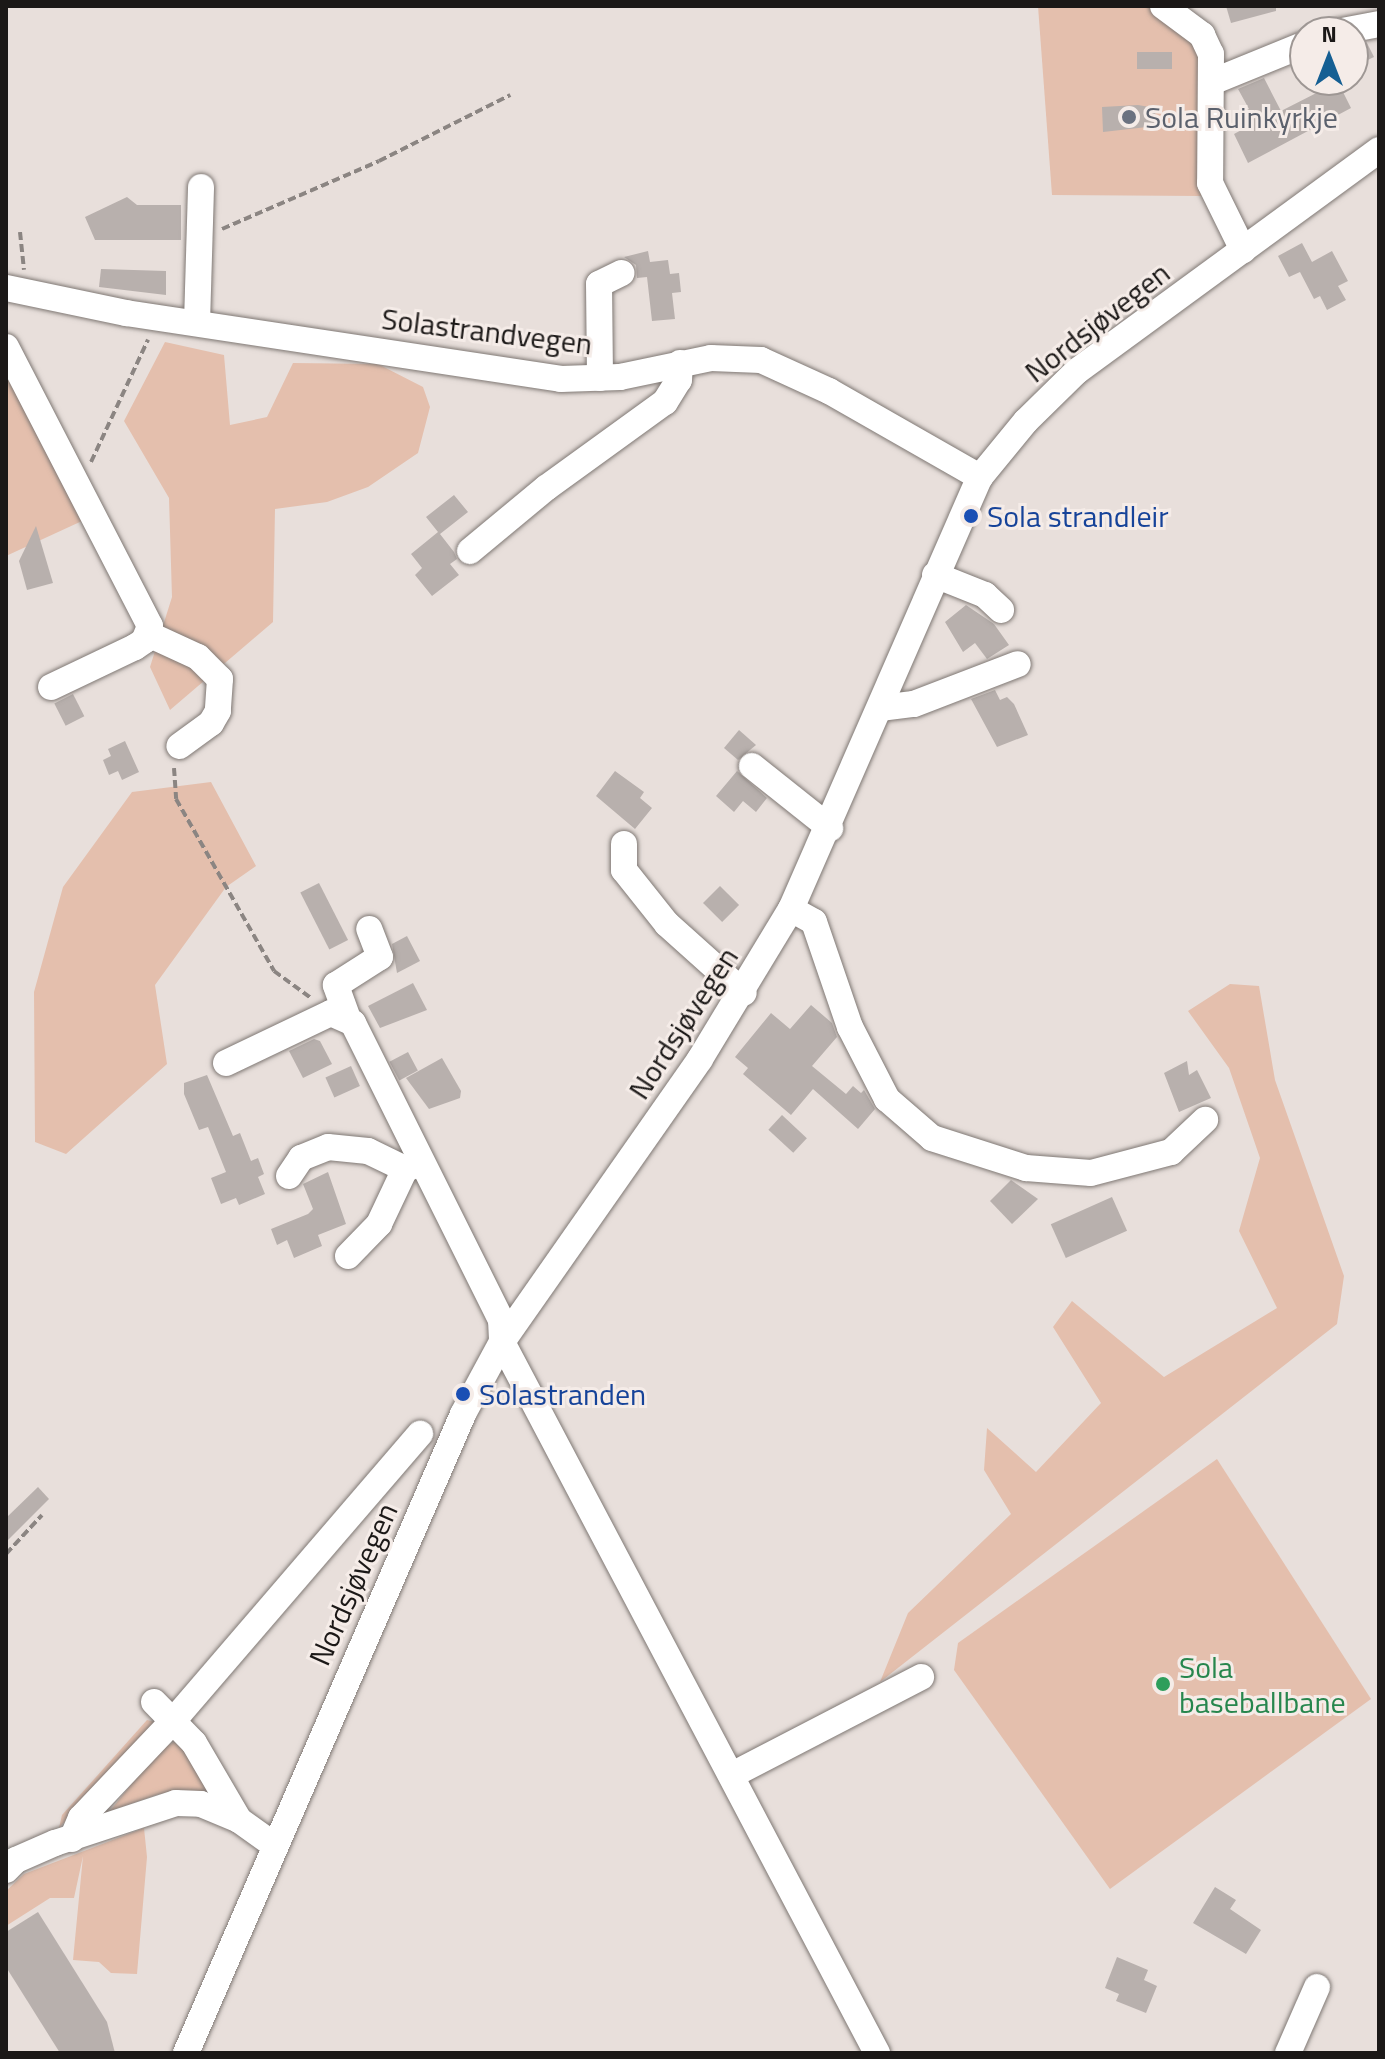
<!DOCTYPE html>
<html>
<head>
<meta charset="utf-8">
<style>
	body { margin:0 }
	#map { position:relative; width:1385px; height:2059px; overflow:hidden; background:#e8dfdb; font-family:"Titillium Web",sans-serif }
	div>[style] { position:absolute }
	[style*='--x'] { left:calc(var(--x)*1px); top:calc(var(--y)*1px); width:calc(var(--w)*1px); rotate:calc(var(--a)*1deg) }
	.green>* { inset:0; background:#e4bfad }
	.building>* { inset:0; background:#b8b0ad; transform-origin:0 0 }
	.path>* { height:4px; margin-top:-2px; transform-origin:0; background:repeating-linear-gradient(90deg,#8b8582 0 8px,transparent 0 12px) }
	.roads { filter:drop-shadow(0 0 2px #7f7874) drop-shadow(0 0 2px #7f7874) }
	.minor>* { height:26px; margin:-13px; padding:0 13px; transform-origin:13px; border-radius:13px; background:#fff }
	.dots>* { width:22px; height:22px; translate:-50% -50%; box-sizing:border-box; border:4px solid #f5ece8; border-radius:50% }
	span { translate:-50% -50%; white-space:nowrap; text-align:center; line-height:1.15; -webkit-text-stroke:6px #f5ece8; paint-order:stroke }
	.worship-label { font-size:30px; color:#5b616d }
	.left { translate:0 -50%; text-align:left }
	.street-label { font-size:30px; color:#1b1817 }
	.transit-label { font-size:30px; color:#164399 }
	.leisure-label { font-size:30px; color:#27864d }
	.frame { position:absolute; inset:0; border:8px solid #1b1817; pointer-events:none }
	.north { position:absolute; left:1289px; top:16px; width:80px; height:80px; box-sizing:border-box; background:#f5ece8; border:2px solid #9e9794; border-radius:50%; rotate:0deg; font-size:22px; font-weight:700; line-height:32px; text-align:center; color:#1b1817 }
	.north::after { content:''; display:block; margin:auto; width:28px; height:36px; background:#155f93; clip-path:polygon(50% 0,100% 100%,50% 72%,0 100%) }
</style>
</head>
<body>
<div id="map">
	<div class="green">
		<div style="clip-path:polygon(1038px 6px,1147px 6px,1194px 36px,1201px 48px,1201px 196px,1052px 195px)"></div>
		<div style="clip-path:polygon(165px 342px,224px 355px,230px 425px,267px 417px,293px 363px,378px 364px,423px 387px,430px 407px,418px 453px,368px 487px,327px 502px,275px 509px,273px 622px,170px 710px,150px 667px,172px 597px,169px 498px,124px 421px)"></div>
		<div style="clip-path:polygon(6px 356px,82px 521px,6px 556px)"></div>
		<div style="clip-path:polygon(211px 782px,256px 866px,226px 887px,155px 985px,167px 1064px,66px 1154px,35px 1142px,34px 992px,63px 887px,132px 792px)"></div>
		<div style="clip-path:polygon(1230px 984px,1259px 986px,1275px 1080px,1344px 1276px,1337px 1324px,880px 1682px,908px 1613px,1011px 1514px,984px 1470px,987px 1428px,1036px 1472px,1101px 1403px,1053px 1327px,1072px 1301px,1164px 1377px,1277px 1308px,1239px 1231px,1260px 1158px,1229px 1068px,1188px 1011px)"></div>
		<div style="clip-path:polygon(1217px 1459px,1371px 1699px,1110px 1889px,954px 1670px,958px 1643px)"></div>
		<div style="clip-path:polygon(147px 1720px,155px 1722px,59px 1828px,62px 1815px)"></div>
		<div style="clip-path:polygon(174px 1742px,181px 1744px,211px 1795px,159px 1794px,110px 1811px,158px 1751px)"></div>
		<div style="clip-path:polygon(144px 1828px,147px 1857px,137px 1974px,111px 1973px,99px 1962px,73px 1960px,83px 1856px,74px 1898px,50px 1898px,6px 1926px,6px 1891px,24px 1874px)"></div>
	</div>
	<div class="building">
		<div style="clip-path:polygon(1226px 6px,1276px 6px,1276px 11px,1231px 23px)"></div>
		<div style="clip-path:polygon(1367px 43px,1374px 57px,1353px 67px,1353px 45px)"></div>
		<div style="left:1137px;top:52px;width:35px;height:17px"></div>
		<div style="clip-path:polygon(1264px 78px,1281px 111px,1338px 82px,1351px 108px,1248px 163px,1234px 134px,1247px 127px,1241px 113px,1249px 109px,1238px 89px)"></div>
		<div style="clip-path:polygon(1138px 105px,1155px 108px,1156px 126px,1103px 132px,1102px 107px)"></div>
		<div style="clip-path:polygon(127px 197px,137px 205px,181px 205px,181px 240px,95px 240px,85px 217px)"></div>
		<div style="clip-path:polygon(1302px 243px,1312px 262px,1332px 251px,1348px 281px,1338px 286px,1346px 300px,1327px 310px,1320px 296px,1314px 299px,1300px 272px,1289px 277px,1278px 256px)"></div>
		<div style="clip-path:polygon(648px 251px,650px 262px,668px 260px,670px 274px,679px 273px,681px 292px,672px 293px,675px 319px,652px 321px,647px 277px,637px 278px,636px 265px,624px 257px)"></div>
		<div style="clip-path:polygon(101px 269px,166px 271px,166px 295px,99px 287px)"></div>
		<div style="clip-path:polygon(454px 495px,468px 512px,440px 534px,454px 552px,457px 559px,450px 564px,459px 575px,432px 596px,415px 575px,422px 568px,411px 554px,438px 532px,426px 517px)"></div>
		<div style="clip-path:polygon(36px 526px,53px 583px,27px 590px,19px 561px)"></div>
		<div style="clip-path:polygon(966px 605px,994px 624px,1009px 645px,987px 659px,975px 643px,963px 652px,945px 622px)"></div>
		<div style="clip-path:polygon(995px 690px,1000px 700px,1007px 697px,1014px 704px,1028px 735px,997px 747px,971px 699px)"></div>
		<div style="left:73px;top:694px;width:25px;height:21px;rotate:63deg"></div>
		<div style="clip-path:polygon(739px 730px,756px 745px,738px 760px,724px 748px)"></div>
		<div style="clip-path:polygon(125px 741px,139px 772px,122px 780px,118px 771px,109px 775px,103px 760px,111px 756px,108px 749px)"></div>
		<div style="clip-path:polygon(615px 771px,644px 792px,640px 798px,652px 808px,635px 829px,596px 796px)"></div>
		<div style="clip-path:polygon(737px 771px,767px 798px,756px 812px,743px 801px,734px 812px,716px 796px)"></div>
		<div style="left:319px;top:883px;width:64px;height:21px;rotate:63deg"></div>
		<div style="left:720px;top:886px;width:27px;height:24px;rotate:45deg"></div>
		<div style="clip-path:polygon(407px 936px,420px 961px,397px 973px,392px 944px)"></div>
		<div style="clip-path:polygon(413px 983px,427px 1010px,380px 1028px,368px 1006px)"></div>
		<div style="clip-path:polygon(811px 1005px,832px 1023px,837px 1037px,812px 1066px,846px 1094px,853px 1086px,861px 1093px,864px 1090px,875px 1109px,858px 1129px,813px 1089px,791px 1115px,743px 1074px,748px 1068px,735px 1057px,771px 1013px,790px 1029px)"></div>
		<div style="clip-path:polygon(314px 1039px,320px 1041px,332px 1064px,303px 1078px,289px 1051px)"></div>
		<div style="left:408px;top:1052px;width:21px;height:21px;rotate:62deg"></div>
		<div style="clip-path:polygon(442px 1058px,461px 1091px,460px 1098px,429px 1109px,406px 1078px)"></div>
		<div style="clip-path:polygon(1187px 1061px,1189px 1075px,1197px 1070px,1211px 1098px,1179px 1112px,1164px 1073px)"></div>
		<div style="left:351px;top:1066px;width:22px;height:28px;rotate:66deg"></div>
		<div style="clip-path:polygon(207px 1075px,233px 1136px,240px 1133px,251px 1161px,258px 1158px,264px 1174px,258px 1177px,265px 1194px,239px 1205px,236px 1198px,221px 1204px,211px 1178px,226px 1172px,208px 1127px,199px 1130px,184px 1094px,184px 1083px)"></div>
		<div style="left:782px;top:1115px;width:34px;height:20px;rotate:43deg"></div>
		<div style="clip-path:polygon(328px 1172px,346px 1224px,318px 1235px,322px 1246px,294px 1258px,287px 1240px,277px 1245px,271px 1229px,308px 1214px,313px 1209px,303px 1184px)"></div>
		<div style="clip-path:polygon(1011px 1180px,1038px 1199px,1012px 1224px,990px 1201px)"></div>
		<div style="left:1112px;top:1197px;width:37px;height:67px;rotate:66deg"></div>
		<div style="clip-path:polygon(38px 1487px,49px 1499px,6px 1542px,6px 1518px)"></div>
		<div style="clip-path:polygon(1215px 1887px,1236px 1900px,1230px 1909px,1261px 1930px,1246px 1954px,1193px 1923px)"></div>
		<div style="clip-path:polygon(38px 1912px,107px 2022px,115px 2053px,60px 2053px,6px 1967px,6px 1932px)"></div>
		<div style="clip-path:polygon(1117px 1957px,1148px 1970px,1144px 1980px,1157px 1986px,1146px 2013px,1116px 2001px,1119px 1994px,1105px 1988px)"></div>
	</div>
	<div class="path">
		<div style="--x:222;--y:229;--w:171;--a:-23.4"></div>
		<div style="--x:379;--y:161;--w:147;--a:-26.7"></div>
		<div style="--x:20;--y:232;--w:38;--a:84"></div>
		<div style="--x:91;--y:462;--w:135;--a:-65"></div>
		<div style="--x:174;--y:768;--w:31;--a:86"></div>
		<div style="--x:176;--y:799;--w:198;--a:60.3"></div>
		<div style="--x:274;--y:971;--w:46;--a:36.1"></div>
		<div style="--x:6;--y:1554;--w:53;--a:-47.3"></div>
	</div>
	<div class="roads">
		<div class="minor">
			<div style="--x:1163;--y:6;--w:49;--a:36.6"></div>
			<div style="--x:1202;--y:35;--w:21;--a:65"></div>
			<div style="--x:1211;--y:54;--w:129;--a:90.4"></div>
			<div style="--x:1210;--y:183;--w:75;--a:63.8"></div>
			<div style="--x:1337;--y:32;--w:43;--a:-10.8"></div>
			<div style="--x:1212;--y:82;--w:100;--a:-22.2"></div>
			<div style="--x:6;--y:288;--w:123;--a:11.8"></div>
			<div style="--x:126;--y:313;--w:440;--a:8.6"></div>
			<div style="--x:561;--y:379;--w:59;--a:-1.9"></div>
			<div style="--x:620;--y:377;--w:93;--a:-11.8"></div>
			<div style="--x:711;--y:358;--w:50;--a:2.3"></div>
			<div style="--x:761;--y:360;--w:75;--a:24.5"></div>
			<div style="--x:829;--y:391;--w:174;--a:29.7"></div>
			<div style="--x:197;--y:323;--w:136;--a:-88.3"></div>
			<div style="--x:6;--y:347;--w:314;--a:62.7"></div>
			<div style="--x:150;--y:626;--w:16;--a:112"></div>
			<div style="--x:144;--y:641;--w:11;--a:146"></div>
			<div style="--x:135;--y:647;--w:93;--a:154.5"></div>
			<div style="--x:600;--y:378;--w:94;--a:-90.6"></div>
			<div style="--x:599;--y:284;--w:25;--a:-26"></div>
			<div style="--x:470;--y:551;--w:99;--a:-39.7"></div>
			<div style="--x:546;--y:488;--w:147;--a:-35.9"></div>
			<div style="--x:665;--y:402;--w:26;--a:-58"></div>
			<div style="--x:679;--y:380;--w:17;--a:-87"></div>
			<div style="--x:935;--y:575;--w:54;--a:21.8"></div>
			<div style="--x:985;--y:595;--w:22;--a:43"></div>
			<div style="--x:148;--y:634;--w:55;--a:24.7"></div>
			<div style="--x:198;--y:657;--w:31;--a:45"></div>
			<div style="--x:220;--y:679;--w:32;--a:94"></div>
			<div style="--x:218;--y:711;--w:14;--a:120"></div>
			<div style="--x:211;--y:723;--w:39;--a:144"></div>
			<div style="--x:880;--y:708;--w:34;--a:-7"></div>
			<div style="--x:914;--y:704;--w:111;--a:-21"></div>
			<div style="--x:752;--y:766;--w:100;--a:38.5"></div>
			<div style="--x:624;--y:844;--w:26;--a:90"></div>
			<div style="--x:624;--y:870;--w:69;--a:51.5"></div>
			<div style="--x:667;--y:924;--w:103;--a:41.9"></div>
			<div style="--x:791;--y:909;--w:26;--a:29"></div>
			<div style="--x:814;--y:922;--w:111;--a:71.1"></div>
			<div style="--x:850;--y:1027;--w:81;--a:62.8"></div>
			<div style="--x:887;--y:1099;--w:60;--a:40.9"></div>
			<div style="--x:932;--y:1138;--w:99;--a:17.7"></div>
			<div style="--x:1026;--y:1168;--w:65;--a:4.4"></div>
			<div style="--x:1091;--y:1173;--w:83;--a:-14.7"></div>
			<div style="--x:1171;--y:1152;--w:47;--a:-43.3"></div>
			<div style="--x:347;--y:1016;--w:33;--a:-110"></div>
			<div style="--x:336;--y:985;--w:52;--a:-32.5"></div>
			<div style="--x:380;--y:957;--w:30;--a:-111"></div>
			<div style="--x:226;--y:1063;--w:116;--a:-25.5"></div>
			<div style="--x:331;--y:1013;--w:24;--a:24"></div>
			<div style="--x:353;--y:1023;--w:332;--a:63.5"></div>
			<div style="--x:501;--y:1320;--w:22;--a:87"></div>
			<div style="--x:502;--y:1342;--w:804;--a:62.19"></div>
			<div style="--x:289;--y:1176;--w:22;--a:-56"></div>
			<div style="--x:301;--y:1158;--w:29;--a:-22"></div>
			<div style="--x:328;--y:1147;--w:40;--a:5.7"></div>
			<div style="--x:368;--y:1151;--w:41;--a:25.9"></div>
			<div style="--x:348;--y:1256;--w:45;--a:-45.9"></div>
			<div style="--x:379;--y:1224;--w:61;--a:-64.7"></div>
			<div style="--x:405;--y:1169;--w:15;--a:-20"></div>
			<div style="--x:154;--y:1702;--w:57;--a:45.7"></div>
			<div style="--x:194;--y:1743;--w:89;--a:59.7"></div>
			<div style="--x:732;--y:1775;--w:213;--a:-27.4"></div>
			<div style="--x:72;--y:1839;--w:23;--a:-67"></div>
			<div style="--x:81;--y:1818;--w:134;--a:-46.5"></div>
			<div style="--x:173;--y:1721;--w:379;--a:-49.3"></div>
			<div style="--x:6;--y:1870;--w:14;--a:-45"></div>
			<div style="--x:16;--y:1860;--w:43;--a:-23.6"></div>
			<div style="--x:55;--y:1843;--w:127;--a:-18.3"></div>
			<div style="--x:176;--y:1803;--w:25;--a:2"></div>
			<div style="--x:201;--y:1804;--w:41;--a:22.8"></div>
			<div style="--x:239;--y:1820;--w:43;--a:35.5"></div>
			<div style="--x:186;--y:2053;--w:696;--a:-66.56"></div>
			<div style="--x:463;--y:1414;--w:82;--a:-61.6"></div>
			<div style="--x:502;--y:1342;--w:345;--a:-55"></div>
			<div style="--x:700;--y:1059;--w:175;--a:-58.8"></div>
			<div style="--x:791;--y:909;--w:472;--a:-66.4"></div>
			<div style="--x:980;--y:477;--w:72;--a:-50.6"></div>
			<div style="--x:1026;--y:421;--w:71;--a:-44.4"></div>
			<div style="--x:1077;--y:371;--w:374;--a:-36.2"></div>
			<div style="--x:1288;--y:2053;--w:72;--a:-66.3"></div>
		</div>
	</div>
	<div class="dots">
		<div style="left:1129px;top:117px;background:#6b7280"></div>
		<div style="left:971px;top:516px;background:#1a4fb4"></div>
		<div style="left:463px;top:1394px;background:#1a4fb4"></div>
		<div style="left:1163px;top:1684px;background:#2e9e5b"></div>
	</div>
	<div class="worship-label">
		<span class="left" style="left:1145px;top:117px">Sola Ruinkyrkje</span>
	</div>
	<div class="street-label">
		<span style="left:1097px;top:322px;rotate:-38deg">Nordsjøvegen</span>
		<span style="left:487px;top:331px;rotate:7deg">Solastrandvegen</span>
		<span style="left:683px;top:1023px;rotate:-57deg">Nordsjøvegen</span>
		<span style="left:353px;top:1584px;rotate:-66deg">Nordsjøvegen</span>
	</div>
	<div class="transit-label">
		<span class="left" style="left:987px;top:516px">Sola strandleir</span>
		<span class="left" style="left:479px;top:1394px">Solastranden</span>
	</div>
	<div class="leisure-label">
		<span class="left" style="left:1179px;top:1684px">Sola<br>baseballbane</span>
	</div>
	<div class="frame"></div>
	<div class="north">N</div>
</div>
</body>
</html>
